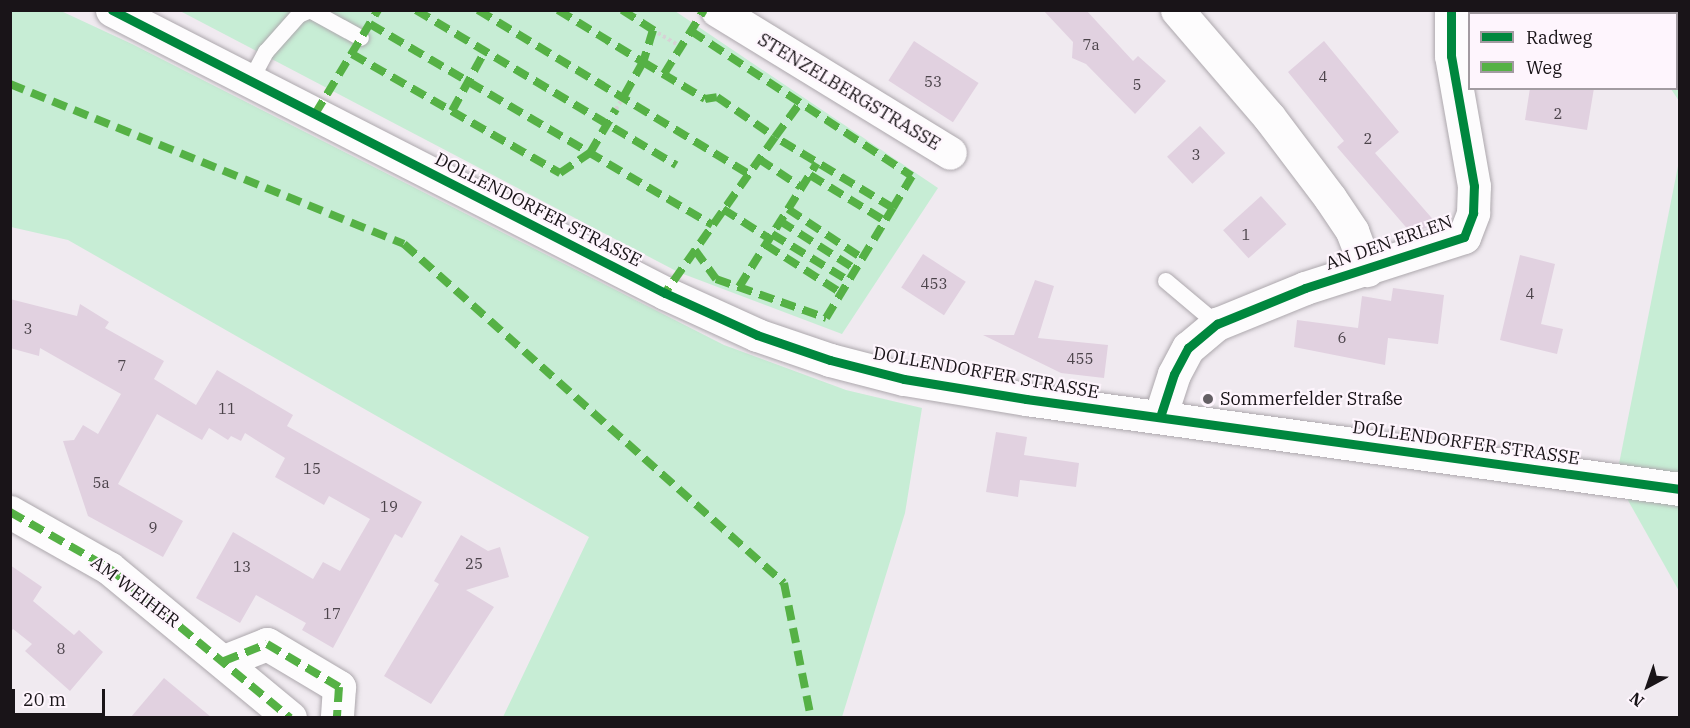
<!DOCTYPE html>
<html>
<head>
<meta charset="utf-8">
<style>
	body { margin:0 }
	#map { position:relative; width:1690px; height:728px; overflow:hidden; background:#f0eaf0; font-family:"IBM Plex Serif",serif }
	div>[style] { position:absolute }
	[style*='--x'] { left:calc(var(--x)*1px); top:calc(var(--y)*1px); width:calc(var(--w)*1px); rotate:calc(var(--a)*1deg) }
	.green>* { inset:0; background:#c7edd5 }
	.building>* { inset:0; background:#e1d1e0; transform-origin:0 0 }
	.path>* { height:4px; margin-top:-2px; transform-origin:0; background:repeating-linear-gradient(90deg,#d6d3d5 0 3px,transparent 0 6px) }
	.roads { filter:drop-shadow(0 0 2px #ada8ad) drop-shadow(0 0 2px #ada8ad) }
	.service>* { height:16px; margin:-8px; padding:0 8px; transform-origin:8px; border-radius:8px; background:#fdfcfd }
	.minor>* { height:33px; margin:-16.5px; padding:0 16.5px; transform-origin:16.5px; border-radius:16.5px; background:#fdfcfd }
	.secondary>* { height:33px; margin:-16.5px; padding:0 16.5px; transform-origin:16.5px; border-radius:16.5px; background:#fdfcfd }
	.quiet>* { height:8px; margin-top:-4px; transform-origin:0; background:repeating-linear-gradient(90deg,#55b145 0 15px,transparent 0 23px) }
	.cycleway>* { height:9px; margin:-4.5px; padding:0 4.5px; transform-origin:4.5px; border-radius:4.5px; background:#00873e }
	.dots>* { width:16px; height:16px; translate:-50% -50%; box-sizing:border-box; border:3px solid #fef5fd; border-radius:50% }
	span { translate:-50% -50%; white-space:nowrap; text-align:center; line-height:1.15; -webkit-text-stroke:4.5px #fef5fd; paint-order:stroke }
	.number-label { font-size:15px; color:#4b434a }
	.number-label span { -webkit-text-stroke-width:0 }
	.street-label { font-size:18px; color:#191418 }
	.poi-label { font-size:18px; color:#191418 }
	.left { translate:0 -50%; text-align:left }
	.frame { position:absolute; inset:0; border:12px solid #191418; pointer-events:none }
	.legend { position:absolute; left:1468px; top:12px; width:210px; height:78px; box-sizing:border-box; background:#fef5fd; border:2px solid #a29ba1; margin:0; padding:8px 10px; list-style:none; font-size:18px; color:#191418 }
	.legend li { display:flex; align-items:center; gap:12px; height:30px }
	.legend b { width:30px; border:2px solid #a29ba1 }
	.north { position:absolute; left:1618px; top:656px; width:60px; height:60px; -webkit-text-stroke:4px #fef5fd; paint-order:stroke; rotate:220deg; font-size:16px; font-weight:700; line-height:24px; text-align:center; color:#191418 }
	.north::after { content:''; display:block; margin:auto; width:21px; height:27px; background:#191418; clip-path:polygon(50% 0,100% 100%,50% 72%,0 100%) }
	.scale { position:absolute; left:12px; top:689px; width:93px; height:27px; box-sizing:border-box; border:3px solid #191418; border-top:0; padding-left:8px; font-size:18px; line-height:21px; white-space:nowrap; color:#191418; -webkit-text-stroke:4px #fef5fd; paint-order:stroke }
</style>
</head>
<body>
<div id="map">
	<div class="green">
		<div style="clip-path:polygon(11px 10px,61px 11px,132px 44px,724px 345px,846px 390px,922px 408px,905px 513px,842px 717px,503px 717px,589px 537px,68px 240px,11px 227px)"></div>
		<div style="clip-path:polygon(180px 11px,675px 11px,938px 188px,842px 334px,678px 272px)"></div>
		<div style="clip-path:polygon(1615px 11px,1679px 11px,1679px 101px,1671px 89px,1676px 88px,1676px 14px)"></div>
		<div style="clip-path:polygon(1679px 161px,1679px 591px,1616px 479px)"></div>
	</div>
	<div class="building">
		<div style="clip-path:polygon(1043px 10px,1086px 10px,1133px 61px,1138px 56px,1166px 81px,1135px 114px,1086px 64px,1072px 58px,1073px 42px)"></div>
		<div style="left:914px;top:41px;width:77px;height:47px;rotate:33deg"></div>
		<div style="clip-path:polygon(1324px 41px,1399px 132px,1375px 153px,1437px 224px,1411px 233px,1337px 147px,1344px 141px,1288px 72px)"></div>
		<div style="clip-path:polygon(1530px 88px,1594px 88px,1587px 130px,1525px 120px)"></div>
		<div style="left:1200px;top:126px;width:37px;height:45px;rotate:47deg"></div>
		<div style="left:1261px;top:196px;width:38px;height:51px;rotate:48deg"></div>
		<div style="left:923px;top:254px;width:51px;height:40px;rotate:33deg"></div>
		<div style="clip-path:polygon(1520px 255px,1555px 264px,1541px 324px,1563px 329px,1557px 354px,1500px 340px)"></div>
		<div style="clip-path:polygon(1035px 280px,1054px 286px,1038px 338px,1108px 345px,1104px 378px,1061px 373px,983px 335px,1014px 335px)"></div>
		<div style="clip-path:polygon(1393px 288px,1444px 295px,1438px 344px,1388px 338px,1385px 365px,1294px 347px,1297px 320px,1358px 328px,1362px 296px,1391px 301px)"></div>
		<div style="clip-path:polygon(10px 299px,77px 316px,80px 304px,109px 322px,105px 328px,164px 361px,154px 379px,196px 405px,217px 370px,293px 415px,287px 426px,422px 502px,402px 538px,395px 534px,333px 648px,302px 630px,306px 623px,256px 595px,240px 623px,196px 598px,233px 532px,313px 579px,323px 562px,340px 571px,370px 519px,329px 496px,324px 505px,275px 477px,285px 458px,245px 433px,241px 441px,231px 436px,228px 440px,209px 428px,202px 440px,157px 414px,118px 484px,183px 521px,163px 557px,88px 516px,63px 441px,74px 440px,83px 425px,98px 434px,121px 394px,40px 348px,39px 356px,10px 348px)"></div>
		<div style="clip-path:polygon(996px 432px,1027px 437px,1024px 455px,1079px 463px,1076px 487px,1020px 480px,1018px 497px,986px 492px)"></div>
		<div style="clip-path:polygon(461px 535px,488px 551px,500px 547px,509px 577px,466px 590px,494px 607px,431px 704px,384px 676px,439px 584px,434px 581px)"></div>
		<div style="clip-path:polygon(10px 565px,42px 587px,33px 601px,74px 635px,79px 630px,103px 652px,70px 691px,25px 651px,32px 644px,13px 629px,10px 633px)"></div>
		<div style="clip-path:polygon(164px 678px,211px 717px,131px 717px)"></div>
	</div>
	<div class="path">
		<div style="--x:658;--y:33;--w:27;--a:31"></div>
		<div style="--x:616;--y:109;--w:9;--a:-58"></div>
	</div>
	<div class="roads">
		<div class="service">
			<div style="--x:310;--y:10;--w:58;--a:28.8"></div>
			<div style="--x:251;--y:80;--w:32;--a:-62"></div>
			<div style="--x:266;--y:52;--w:50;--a:-48.3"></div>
			<div style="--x:299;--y:15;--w:12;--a:-24"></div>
			<div style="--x:1166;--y:281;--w:67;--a:40.1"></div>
		</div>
		<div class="minor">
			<div style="--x:717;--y:10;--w:273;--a:31.5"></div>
			<div style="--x:1177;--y:10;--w:141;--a:49.3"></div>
			<div style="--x:1269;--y:117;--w:101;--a:53"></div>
			<div style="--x:1330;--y:198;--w:40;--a:56"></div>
			<div style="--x:1352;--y:231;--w:42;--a:69"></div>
			<div style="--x:1160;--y:417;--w:45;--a:-72"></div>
			<div style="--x:1174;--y:374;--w:30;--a:-62"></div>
			<div style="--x:1188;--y:348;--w:38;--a:-40"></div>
			<div style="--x:1217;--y:324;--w:95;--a:-22.2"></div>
			<div style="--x:1305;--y:288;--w:167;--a:-17.8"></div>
			<div style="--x:1464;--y:237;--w:26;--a:-69"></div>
			<div style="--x:1473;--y:213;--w:27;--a:-88"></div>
			<div style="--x:1474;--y:186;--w:132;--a:-100"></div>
			<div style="--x:1451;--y:56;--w:46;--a:-90"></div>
			<div style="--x:10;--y:512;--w:114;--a:29.5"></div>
			<div style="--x:109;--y:568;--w:235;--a:39.6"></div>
			<div style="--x:224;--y:661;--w:46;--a:-21.6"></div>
			<div style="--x:267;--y:644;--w:84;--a:30.8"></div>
			<div style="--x:339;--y:687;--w:31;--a:94"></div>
		</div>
		<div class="secondary">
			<div style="--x:112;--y:10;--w:621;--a:27.1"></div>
			<div style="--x:665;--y:293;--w:101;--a:24.5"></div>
			<div style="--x:757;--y:335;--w:77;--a:18.9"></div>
			<div style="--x:830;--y:360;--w:76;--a:14.4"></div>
			<div style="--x:904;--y:379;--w:124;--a:9.3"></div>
			<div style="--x:1026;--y:399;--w:660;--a:7.84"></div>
		</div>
	</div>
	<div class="quiet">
		<div style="--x:416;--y:10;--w:303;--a:30.8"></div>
		<div style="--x:478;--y:10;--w:317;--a:31.2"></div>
		<div style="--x:558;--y:10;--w:100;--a:31.5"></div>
		<div style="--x:643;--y:62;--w:45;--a:119.4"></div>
		<div style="--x:622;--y:10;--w:43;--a:32.6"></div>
		<div style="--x:370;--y:24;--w:397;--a:30.4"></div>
		<div style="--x:653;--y:30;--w:34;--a:107"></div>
		<div style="--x:643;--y:62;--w:72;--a:30.8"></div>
		<div style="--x:705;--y:99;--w:12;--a:-9"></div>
		<div style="--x:717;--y:97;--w:70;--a:34.6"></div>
		<div style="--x:775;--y:137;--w:191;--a:125.2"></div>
		<div style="--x:691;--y:31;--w:264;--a:33.3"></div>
		<div style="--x:912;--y:176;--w:37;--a:121"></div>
		<div style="--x:352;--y:54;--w:240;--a:29.8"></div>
		<div style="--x:560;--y:173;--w:36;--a:-34"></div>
		<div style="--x:590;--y:153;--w:51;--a:-59.4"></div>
		<div style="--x:664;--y:74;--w:75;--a:-58"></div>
		<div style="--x:10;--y:84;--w:425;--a:22.1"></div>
		<div style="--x:404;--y:244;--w:509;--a:41.74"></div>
		<div style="--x:784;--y:583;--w:138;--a:78.7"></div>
		<div style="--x:452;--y:111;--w:68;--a:-61.2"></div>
		<div style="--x:315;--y:114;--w:122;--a:-58.8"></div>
		<div style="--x:759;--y:159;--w:50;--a:33.7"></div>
		<div style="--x:810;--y:175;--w:88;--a:31.5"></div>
		<div style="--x:723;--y:209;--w:56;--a:32.6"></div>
		<div style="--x:788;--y:209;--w:89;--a:33.5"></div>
		<div style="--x:780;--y:221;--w:89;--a:32.6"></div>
		<div style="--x:772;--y:234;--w:90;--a:31.4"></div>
		<div style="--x:766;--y:245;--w:89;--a:32.6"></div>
		<div style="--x:695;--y:250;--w:36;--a:54"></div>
		<div style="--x:716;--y:279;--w:117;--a:19.5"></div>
		<div style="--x:826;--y:318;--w:129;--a:-58.7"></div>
		<div style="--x:893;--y:208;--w:138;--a:-149"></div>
		<div style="--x:775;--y:137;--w:42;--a:-53.7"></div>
		<div style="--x:739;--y:287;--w:146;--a:-57.8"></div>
		<div style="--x:10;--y:512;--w:114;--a:29.5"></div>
		<div style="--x:109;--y:568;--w:235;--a:39.6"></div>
		<div style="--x:224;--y:661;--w:46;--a:-21.6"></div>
		<div style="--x:267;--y:644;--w:84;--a:30.8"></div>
		<div style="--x:339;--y:687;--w:31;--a:94"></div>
	</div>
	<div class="cycleway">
		<div style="--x:112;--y:10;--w:621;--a:27.1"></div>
		<div style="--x:665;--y:293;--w:101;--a:24.5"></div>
		<div style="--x:757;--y:335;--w:77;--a:18.9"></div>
		<div style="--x:830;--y:360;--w:76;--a:14.4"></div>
		<div style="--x:904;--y:379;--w:124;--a:9.3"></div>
		<div style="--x:1026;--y:399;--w:660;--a:7.84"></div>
		<div style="--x:1160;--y:417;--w:45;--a:-72"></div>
		<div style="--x:1174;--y:374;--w:30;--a:-62"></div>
		<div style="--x:1188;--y:348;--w:38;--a:-40"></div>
		<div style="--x:1217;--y:324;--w:95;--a:-22.2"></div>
		<div style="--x:1305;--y:288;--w:167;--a:-17.8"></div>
		<div style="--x:1464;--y:237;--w:26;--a:-69"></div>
		<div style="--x:1473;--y:213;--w:27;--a:-88"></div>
		<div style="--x:1474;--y:186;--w:132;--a:-100"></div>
		<div style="--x:1451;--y:56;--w:46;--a:-90"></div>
	</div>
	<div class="dots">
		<div style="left:1208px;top:399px;background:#645f64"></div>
	</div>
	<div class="number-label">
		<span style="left:1091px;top:45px">7a</span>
		<span style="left:1323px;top:77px">4</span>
		<span style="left:933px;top:82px">53</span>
		<span style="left:1137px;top:85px">5</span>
		<span style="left:1558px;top:114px">2</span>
		<span style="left:1368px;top:139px">2</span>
		<span style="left:1196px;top:155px">3</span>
		<span style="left:1246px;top:235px">1</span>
		<span style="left:934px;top:284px">453</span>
		<span style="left:1530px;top:294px">4</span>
		<span style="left:28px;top:329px">3</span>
		<span style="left:1342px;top:338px">6</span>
		<span style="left:1080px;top:359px">455</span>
		<span style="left:122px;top:366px">7</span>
		<span style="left:227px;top:409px">11</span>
		<span style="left:312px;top:469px">15</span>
		<span style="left:101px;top:483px">5a</span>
		<span style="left:389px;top:507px">19</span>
		<span style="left:153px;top:528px">9</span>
		<span style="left:474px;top:564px">25</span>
		<span style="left:242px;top:567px">13</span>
		<span style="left:332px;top:614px">17</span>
		<span style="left:61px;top:649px">8</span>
	</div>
	<div class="street-label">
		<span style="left:849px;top:92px;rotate:31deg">STENZELBERGSTRASSE</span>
		<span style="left:538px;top:210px;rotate:27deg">DOLLENDORFER STRASSE</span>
		<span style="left:1389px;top:243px;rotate:-19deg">AN DEN ERLEN</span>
		<span style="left:986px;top:373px;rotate:10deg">DOLLENDORFER STRASSE</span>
		<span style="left:1466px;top:443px;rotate:8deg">DOLLENDORFER STRASSE</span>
		<span style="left:135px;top:592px;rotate:37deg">AM WEIHER</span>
	</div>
	<div class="poi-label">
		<span class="left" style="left:1220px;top:399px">Sommerfelder Straße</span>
	</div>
	<div class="frame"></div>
	<ul class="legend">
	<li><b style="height:8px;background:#00873e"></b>Radweg</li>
	<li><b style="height:8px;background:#55b145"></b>Weg</li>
	</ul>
	<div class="north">N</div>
	<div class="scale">20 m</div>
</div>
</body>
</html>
